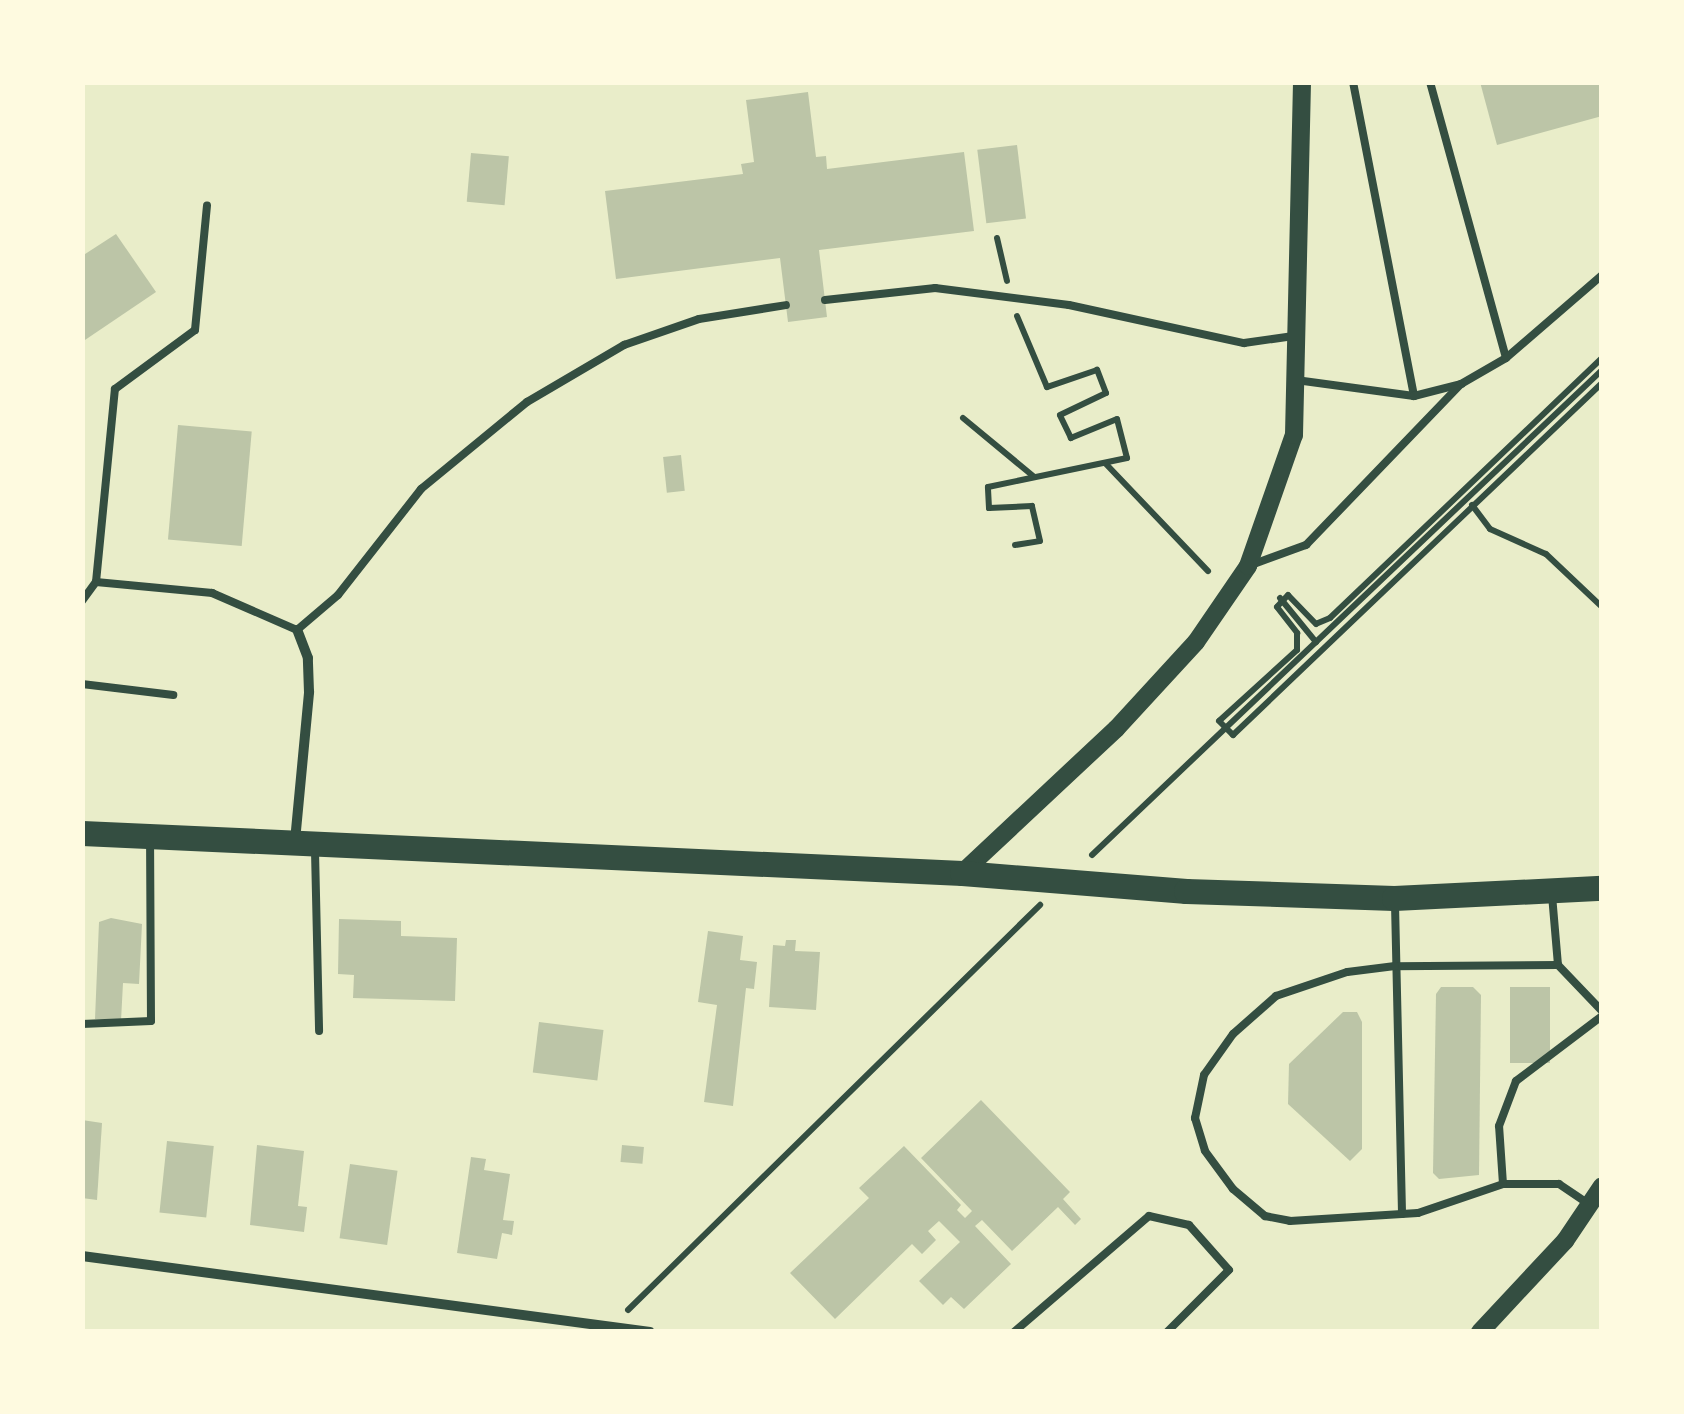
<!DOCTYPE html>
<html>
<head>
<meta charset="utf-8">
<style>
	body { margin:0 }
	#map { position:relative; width:1684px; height:1414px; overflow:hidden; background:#e9edc9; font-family:"Sofia Sans Condensed",sans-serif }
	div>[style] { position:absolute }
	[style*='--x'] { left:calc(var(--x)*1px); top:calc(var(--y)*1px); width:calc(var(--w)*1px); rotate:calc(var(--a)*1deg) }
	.building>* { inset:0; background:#bcc5a7; transform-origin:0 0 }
	.path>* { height:6px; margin:-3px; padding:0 3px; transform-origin:3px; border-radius:3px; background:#344e41 }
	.service>* { height:8px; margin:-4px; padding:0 4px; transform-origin:4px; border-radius:4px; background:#344e41 }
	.minor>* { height:10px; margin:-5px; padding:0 5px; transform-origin:5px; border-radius:5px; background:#344e41 }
	.tertiary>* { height:18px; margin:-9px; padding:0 9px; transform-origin:9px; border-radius:9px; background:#344e41 }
	.primary>* { height:25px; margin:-12.5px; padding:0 12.5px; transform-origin:12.5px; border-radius:12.5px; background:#344e41 }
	span { translate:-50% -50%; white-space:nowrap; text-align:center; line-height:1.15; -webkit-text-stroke:10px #fefae0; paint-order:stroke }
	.frame { position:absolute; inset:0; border:85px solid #fefae0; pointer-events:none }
</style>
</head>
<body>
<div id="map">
	<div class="building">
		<div style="clip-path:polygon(1480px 82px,1602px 82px,1602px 116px,1497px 145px)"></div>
		<div style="clip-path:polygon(808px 92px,816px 157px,826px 156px,827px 169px,964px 152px,974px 231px,819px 250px,827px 317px,788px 322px,780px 258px,616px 279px,605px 191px,743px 174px,741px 164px,754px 162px,746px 100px)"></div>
		<div style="left:1017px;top:145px;width:74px;height:40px;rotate:83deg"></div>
		<div style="left:471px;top:153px;width:38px;height:49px;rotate:5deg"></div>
		<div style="clip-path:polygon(116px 234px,156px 292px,82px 342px,82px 256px)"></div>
		<div style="left:178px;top:425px;width:74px;height:115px;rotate:5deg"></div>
		<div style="left:681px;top:455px;width:36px;height:18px;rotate:84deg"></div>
		<div style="clip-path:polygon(111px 918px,142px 924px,139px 984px,123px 983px,121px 1021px,95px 1019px,99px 922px)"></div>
		<div style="clip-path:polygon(339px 919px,401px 921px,401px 936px,457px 938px,455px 1001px,353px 998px,354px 975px,338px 974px)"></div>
		<div style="clip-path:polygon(708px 931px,743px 936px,740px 960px,757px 962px,754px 989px,746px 988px,733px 1106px,704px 1102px,717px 1005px,698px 1002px)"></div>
		<div style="clip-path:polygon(786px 940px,796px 940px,795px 951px,820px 952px,816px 1010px,769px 1007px,773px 945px,785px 946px)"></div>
		<div style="clip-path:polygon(1473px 987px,1481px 995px,1479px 1175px,1439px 1179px,1433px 1173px,1436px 994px,1441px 987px)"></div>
		<div style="left:1510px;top:987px;width:40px;height:76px"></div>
		<div style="clip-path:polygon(1343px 1012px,1357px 1012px,1362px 1022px,1362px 1149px,1350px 1161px,1288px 1104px,1289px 1064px)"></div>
		<div style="left:539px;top:1022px;width:65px;height:51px;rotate:7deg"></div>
		<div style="clip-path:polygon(981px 1100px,1070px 1192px,1063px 1199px,1081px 1219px,1075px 1225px,1058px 1207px,1012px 1251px,982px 1220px,975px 1226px,1011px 1264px,964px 1309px,951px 1297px,943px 1305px,919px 1281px,960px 1242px,939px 1221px,928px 1231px,936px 1240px,922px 1254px,912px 1244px,835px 1319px,790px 1273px,869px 1198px,859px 1188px,904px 1146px,961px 1205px,957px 1210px,965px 1218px,972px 1211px,921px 1158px)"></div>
		<div style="clip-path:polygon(82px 1120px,102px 1123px,97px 1200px,82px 1198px)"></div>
		<div style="left:167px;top:1141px;width:47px;height:72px;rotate:6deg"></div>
		<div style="clip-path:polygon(257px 1145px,304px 1151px,298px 1206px,307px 1207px,304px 1232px,250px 1225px)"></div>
		<div style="left:622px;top:1145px;width:22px;height:17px;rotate:5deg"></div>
		<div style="clip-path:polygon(471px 1157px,486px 1159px,484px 1170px,510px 1174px,503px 1220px,514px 1221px,512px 1235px,502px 1233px,497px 1259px,457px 1253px)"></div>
		<div style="left:350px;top:1164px;width:48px;height:75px;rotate:8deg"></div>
	</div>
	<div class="path">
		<div style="--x:997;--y:238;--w:44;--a:76.9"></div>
		<div style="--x:1602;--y:358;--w:376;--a:136.3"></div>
		<div style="--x:1330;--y:618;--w:15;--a:157"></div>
		<div style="--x:1316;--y:624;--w:40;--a:-134"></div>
		<div style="--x:1288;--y:595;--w:16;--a:133"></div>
		<div style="--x:1277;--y:607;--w:33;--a:52"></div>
		<div style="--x:1297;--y:633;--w:17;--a:90"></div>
		<div style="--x:1297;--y:650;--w:105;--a:137.7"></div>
		<div style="--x:1219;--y:721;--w:20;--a:45"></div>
		<div style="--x:1233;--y:735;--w:510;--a:-43.65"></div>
		<div style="--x:963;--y:418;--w:91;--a:39.6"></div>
		<div style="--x:1106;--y:464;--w:148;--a:46.4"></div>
		<div style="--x:1472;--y:505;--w:30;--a:53"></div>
		<div style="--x:1490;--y:529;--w:61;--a:24.1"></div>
		<div style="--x:1546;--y:554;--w:77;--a:43.4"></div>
		<div style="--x:1015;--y:545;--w:25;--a:-9"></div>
		<div style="--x:1040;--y:541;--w:36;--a:-103"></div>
		<div style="--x:1032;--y:506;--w:43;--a:177.3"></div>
		<div style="--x:989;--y:508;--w:21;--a:-93"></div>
		<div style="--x:988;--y:487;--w:142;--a:-11.8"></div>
		<div style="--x:1127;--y:458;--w:40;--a:-104.4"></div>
		<div style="--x:1117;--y:419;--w:50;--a:157.6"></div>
		<div style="--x:1071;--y:438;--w:25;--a:-116"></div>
		<div style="--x:1060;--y:415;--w:51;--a:-25.6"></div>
		<div style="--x:1106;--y:393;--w:25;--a:-111"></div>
		<div style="--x:1097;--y:370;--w:53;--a:161.2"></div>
		<div style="--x:1047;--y:387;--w:77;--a:-112.9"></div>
		<div style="--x:1280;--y:598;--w:57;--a:50.7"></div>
		<div style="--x:1092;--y:855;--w:704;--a:-43.56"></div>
		<div style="--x:628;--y:1310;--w:578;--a:-44.51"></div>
	</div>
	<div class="service">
		<div style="--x:1353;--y:82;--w:320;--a:79"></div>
		<div style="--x:1430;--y:82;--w:286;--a:74.6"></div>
		<div style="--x:825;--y:300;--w:111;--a:-6.2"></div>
		<div style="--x:935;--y:288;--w:135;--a:7.2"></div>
		<div style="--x:1069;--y:305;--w:179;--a:12.3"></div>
		<div style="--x:1244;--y:343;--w:50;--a:-8"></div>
		<div style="--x:1296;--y:380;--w:119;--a:7.7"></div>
		<div style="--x:1414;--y:396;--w:49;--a:-14.3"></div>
		<div style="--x:1251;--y:565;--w:59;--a:-20"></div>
		<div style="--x:1306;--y:545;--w:223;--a:-46.1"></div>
		<div style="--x:1461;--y:384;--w:52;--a:-30"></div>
		<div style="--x:1506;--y:358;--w:127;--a:-40.8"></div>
		<div style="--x:96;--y:582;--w:117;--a:5.4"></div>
		<div style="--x:212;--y:593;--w:93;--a:23.5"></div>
		<div style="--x:297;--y:630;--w:54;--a:-40.5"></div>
		<div style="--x:338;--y:595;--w:135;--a:-51.9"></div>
		<div style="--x:421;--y:489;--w:137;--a:-39.4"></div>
		<div style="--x:527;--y:402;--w:113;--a:-30.4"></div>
		<div style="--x:624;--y:345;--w:79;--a:-19.1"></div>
		<div style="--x:699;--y:319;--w:88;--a:-9.1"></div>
		<div style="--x:82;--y:601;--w:24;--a:-54"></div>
		<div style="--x:96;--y:582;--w:194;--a:-84.4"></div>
		<div style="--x:115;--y:389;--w:99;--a:-36.4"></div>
		<div style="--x:195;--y:330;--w:125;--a:-84.5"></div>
		<div style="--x:82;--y:684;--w:92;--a:6.9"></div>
		<div style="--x:315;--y:851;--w:180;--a:88.7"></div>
		<div style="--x:1552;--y:895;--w:70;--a:85.1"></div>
		<div style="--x:1558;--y:965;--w:64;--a:46.3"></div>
		<div style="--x:1395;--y:904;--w:310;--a:88.7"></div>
		<div style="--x:1558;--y:965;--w:163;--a:179.6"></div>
		<div style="--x:1395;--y:966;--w:48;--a:172.9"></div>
		<div style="--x:1347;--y:972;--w:75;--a:161.3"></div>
		<div style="--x:1276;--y:996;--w:57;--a:138.5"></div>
		<div style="--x:1233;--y:1034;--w:50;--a:125.3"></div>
		<div style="--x:1204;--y:1075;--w:44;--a:101.8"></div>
		<div style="--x:1195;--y:1118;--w:34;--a:73"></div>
		<div style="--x:1205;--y:1151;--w:47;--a:53.6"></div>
		<div style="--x:1233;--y:1189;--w:42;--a:40.2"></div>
		<div style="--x:1265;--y:1216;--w:25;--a:11"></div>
		<div style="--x:1290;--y:1221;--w:128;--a:-3.6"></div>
		<div style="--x:1418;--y:1213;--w:90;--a:-18.8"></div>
		<div style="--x:1503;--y:1184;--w:56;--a:0"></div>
		<div style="--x:1559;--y:1184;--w:36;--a:34"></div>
		<div style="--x:82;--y:1024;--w:69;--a:-2.5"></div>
		<div style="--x:151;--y:1021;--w:182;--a:-90.3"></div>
		<div style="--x:1503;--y:1184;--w:58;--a:-93.9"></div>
		<div style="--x:1499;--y:1126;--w:48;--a:-69.3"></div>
		<div style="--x:1516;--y:1081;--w:108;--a:-37.1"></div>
		<div style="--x:1014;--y:1332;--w:178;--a:-40.7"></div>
		<div style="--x:1149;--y:1216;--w:41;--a:12.7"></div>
		<div style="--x:1189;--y:1225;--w:60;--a:48.4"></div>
		<div style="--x:1229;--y:1270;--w:88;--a:135"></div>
	</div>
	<div class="minor">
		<div style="--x:295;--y:841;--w:150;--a:-84.6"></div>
		<div style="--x:309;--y:692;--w:34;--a:-92"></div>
		<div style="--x:308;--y:658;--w:30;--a:-111"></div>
		<div style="--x:82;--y:1256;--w:573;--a:7.62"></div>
	</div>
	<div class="tertiary">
		<div style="--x:962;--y:873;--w:211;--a:-43.1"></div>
		<div style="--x:1116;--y:729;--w:118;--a:-47.4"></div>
		<div style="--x:1196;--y:642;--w:92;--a:-55.6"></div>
		<div style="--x:1248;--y:566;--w:139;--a:-70.7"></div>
		<div style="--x:1294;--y:435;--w:353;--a:-88.7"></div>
		<div style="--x:1480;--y:1332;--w:125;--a:-47"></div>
		<div style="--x:1565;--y:1241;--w:66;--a:-56.1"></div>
	</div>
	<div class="primary">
		<div style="--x:82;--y:833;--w:881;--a:2.6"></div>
		<div style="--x:962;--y:873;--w:225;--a:4.6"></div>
		<div style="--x:1186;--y:891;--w:208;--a:1.9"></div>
		<div style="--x:1394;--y:898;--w:208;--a:-2.8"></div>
	</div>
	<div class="frame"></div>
</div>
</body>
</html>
